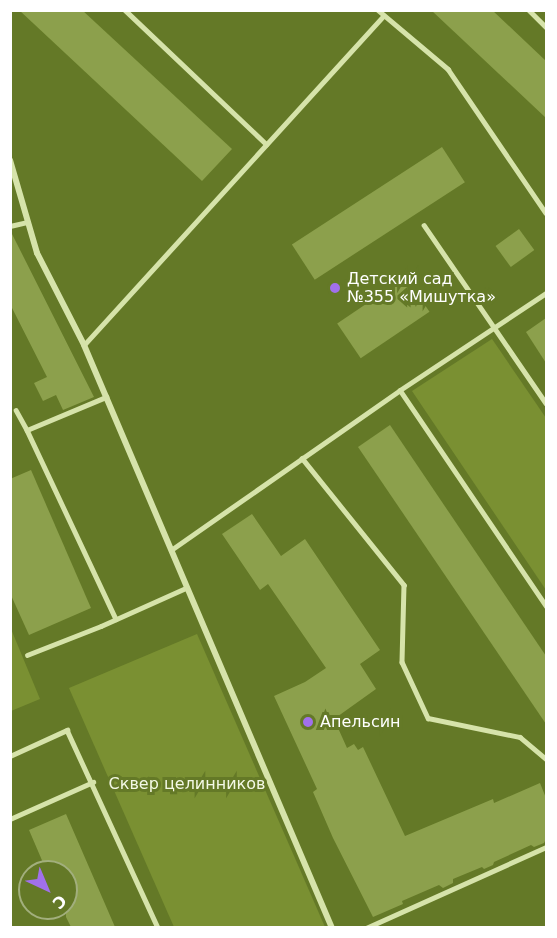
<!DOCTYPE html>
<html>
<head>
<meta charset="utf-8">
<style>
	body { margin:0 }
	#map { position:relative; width:557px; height:938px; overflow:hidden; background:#647927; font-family:"DejaVu Sans",sans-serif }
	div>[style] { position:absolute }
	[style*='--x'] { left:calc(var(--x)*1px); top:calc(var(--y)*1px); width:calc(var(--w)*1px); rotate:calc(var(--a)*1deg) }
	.green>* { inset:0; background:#7a9032 }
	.building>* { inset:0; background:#8ca04c; transform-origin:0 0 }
	.lane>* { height:4.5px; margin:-2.25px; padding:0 2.25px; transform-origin:2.25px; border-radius:2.25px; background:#d6e3aa }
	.street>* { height:6px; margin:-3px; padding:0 3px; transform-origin:3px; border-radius:3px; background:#d6e3aa }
	.dots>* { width:16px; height:16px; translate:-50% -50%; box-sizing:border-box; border:3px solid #647927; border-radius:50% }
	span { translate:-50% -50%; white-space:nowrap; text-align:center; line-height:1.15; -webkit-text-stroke:6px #647927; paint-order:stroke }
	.poi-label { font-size:16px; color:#fff }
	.left { translate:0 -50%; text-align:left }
	.park-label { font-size:16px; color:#f4f9e6 }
	.frame { position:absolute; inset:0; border:12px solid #fff; pointer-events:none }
	.north { position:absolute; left:18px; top:860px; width:60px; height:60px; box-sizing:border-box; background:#647927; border:2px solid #a2af7d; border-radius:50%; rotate:136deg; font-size:16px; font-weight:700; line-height:24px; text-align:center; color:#fff }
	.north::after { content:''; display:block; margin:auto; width:21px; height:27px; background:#a170eb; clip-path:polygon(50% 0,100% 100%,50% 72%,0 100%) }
</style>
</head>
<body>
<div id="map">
	<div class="green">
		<div style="clip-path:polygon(492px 339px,546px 418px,546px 590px,412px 391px)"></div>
		<div style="clip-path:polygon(11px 629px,40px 699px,11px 711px,10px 711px)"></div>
		<div style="clip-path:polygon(197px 634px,325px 927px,174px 927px,69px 688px)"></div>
	</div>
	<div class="building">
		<div style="clip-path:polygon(19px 10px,82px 10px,232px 149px,202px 181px)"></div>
		<div style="clip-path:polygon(431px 10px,492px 10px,546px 61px,546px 118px)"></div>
		<div style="left:442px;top:147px;width:42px;height:179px;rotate:57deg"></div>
		<div style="left:519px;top:229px;width:26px;height:29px;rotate:54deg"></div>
		<div style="clip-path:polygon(10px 230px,94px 397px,63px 410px,56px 395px,43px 401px,34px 383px,47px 377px,10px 304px)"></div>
		<div style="left:406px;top:277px;width:42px;height:83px;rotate:56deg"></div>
		<div style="clip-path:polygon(546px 318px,546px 363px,526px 332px)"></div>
		<div style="clip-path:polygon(390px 425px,546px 656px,546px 724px,358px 447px)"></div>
		<div style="clip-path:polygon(31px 470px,91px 608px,29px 635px,10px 593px,10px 479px)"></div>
		<div style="clip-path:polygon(252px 514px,281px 556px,305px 539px,380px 650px,360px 664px,376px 689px,334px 719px,347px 748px,354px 744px,358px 750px,363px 747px,405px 836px,493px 799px,494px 803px,540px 783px,546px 798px,546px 839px,544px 843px,534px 847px,531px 845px,494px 862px,493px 865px,484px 869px,482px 867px,453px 879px,453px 883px,443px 888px,439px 885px,402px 901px,403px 904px,373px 917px,333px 838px,313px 792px,317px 789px,274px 696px,305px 682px,326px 668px,268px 584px,260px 590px,222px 534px)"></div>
		<div style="clip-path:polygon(66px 814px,115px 927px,71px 927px,66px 917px,66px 872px,47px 872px,29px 830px)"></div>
	</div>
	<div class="lane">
		<div style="--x:125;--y:10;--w:195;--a:43.5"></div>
		<div style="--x:378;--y:10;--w:92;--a:40.1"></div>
		<div style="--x:448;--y:69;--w:174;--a:55.8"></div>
		<div style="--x:529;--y:10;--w:24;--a:45"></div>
		<div style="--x:424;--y:225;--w:216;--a:55.6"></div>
		<div style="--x:10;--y:226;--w:18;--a:-13"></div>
		<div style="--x:84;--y:345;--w:445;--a:-47.7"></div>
		<div style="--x:400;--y:390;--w:261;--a:55.9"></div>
		<div style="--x:16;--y:410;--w:23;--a:61"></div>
		<div style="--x:27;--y:430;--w:86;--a:-22.7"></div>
		<div style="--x:27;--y:430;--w:209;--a:64.8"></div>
		<div style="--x:302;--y:458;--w:163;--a:51.2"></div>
		<div style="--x:404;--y:585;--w:77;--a:91.5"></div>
		<div style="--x:402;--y:662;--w:62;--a:65.1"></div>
		<div style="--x:428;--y:718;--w:94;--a:11.7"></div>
		<div style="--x:520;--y:737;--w:34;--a:40"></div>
		<div style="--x:171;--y:550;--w:279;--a:-34.9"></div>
		<div style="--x:400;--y:390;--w:175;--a:-33.6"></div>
		<div style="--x:27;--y:655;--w:79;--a:-21.4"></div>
		<div style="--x:101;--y:626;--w:93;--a:-24.1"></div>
		<div style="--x:10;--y:756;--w:63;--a:-24.5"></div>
		<div style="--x:67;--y:730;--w:218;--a:65.3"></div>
		<div style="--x:10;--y:819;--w:91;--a:-24"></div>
		<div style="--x:366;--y:928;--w:197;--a:-24.2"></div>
	</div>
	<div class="street">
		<div style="--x:10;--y:160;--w:97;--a:73.8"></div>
		<div style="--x:37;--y:253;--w:103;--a:62.9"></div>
		<div style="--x:84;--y:345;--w:634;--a:66.96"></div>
	</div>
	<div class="dots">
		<div style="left:335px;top:288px;background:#a170eb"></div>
		<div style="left:308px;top:722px;background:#a170eb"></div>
	</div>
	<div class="poi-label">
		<span class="left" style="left:347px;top:288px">Детский сад<br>№355 «Мишутка»</span>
		<span class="left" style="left:320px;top:722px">Апельсин</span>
	</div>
	<div class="park-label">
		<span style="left:187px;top:784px">Сквер целинников</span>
	</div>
	<div class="frame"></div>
	<div class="north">С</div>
</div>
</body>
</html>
